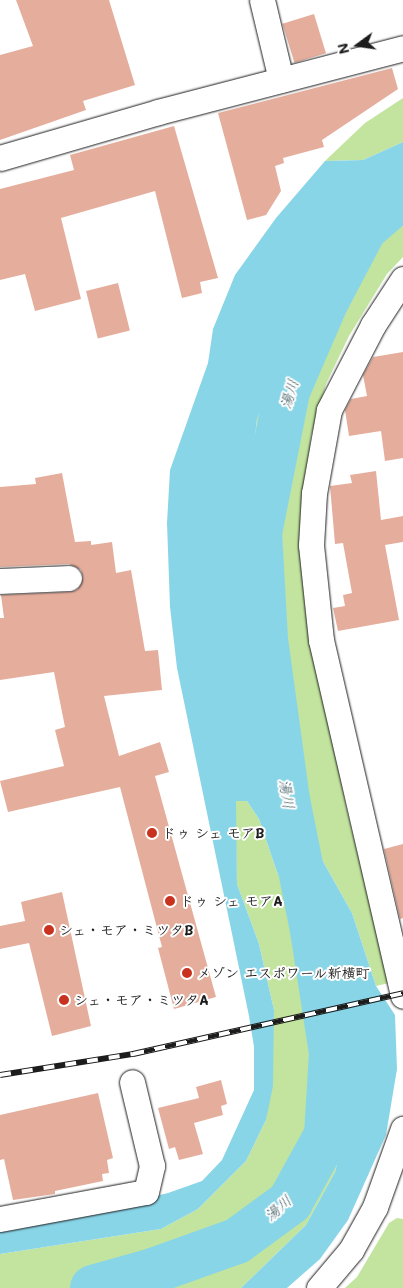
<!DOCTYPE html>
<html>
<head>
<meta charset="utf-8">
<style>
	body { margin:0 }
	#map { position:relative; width:403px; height:1288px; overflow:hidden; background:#fff; font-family:Mali,"Klee One",sans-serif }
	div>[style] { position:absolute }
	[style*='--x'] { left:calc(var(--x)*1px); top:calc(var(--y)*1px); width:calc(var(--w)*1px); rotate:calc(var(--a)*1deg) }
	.green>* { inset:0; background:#c2e49e }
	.water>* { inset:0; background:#89d5e8 }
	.river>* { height:46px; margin:-23px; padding:0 23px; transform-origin:23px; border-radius:23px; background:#89d5e8 }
	.building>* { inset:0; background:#e5ae9c; transform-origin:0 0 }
	.roads { filter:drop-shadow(0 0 1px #1c1c1c) drop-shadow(0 0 1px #1c1c1c) }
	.minor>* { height:25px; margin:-12.5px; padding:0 12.5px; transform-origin:12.5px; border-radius:12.5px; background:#fff }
	.rail>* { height:5.5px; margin-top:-2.75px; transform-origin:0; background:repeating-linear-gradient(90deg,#fff 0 11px,#1c1c1c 0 22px); box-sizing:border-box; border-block:1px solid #1c1c1c }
	.dots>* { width:14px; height:14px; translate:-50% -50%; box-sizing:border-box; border:2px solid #fff; border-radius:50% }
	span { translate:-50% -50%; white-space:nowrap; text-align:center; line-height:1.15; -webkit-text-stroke:4px #fff; paint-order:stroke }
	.poi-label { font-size:14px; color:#1c1c1c; font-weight:700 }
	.left { translate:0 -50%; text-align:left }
	.water-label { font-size:15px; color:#425d63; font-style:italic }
	.north { position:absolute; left:333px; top:20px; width:50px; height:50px; -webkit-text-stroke:4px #fff; paint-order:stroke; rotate:256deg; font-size:14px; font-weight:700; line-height:20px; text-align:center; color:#1c1c1c }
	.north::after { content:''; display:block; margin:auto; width:18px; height:22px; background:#1c1c1c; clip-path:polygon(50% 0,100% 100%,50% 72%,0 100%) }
</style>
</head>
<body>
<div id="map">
	<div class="green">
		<div style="clip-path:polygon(403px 98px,403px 142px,363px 160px,325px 161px,365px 123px)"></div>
		<div style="clip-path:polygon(403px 188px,403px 257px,387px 274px,349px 336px,326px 384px,311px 436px,306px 498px,331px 725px,346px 806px,389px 983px,376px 986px,352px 913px,321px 858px,297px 797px,243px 633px,241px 596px,244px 534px,257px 419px,313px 299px,351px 233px,389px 194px)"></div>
		<div style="clip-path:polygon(235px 801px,247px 801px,259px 819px,277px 872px,292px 899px,325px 936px,346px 993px,344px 1027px,349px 1070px,346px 1127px,335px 1172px,306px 1225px,241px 1288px,0 1288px,0 1254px,161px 1229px,198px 1209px,246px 1161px,266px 1120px,274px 1010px,259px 944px,237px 884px)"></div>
		<div style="clip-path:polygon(397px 1218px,403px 1219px,403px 1288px,345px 1288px,357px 1277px,389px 1223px)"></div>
	</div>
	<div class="water">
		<div style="clip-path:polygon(403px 142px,403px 188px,389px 195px,351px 233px,313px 299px,257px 419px,244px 534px,241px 596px,243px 633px,297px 797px,321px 858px,352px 913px,376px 986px,395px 1015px,397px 1069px,386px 1135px,348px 1220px,320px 1259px,287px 1288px,241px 1288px,306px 1225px,335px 1172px,346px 1127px,349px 1070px,344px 1027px,346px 993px,325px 937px,292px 899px,277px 872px,259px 819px,247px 801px,236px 801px,237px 884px,259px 944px,274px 1010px,273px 1086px,266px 1120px,246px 1161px,198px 1209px,161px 1229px,0 1254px,0 1228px,76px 1216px,168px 1193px,202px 1181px,222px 1160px,254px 1090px,254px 1047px,249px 1016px,177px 668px,170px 607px,167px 523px,170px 470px,208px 363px,213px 329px,235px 275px,276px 218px,325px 161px,363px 160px)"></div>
	</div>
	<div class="river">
		<div style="--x:93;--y:1288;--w:62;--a:-15.8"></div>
		<div style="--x:153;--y:1271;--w:89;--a:-19.7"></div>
		<div style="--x:237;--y:1241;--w:66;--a:-36.3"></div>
		<div style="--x:290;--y:1202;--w:77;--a:-61.1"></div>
		<div style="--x:327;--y:1135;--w:82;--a:-86.5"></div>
		<div style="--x:332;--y:1053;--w:124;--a:-98.8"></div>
		<div style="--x:313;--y:930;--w:133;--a:-101.3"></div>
		<div style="--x:287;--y:800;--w:162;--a:-97.8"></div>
		<div style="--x:265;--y:639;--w:106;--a:-93.2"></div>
		<div style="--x:259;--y:533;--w:145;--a:-78.8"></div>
		<div style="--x:287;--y:391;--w:98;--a:-66.6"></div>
		<div style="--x:326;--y:301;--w:81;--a:-62.2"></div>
		<div style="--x:364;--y:229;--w:52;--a:-41.1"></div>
	</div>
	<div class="building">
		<div style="clip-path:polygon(16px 0,109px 0,135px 85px,83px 101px,86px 110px,0 140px,0 55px,33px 46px)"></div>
		<div style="left:314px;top:14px;width:41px;height:33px;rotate:73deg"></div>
		<div style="clip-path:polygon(392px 68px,398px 89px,322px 140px,324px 147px,283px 158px,284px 163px,275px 166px,281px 191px,266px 215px,247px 220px,218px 113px)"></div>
		<div style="clip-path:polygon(174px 126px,218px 278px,200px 282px,202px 293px,182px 298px,155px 191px,61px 218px,81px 299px,35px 311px,25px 274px,0 280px,0 189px,74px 170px,70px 155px)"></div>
		<div style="left:118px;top:283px;width:49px;height:33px;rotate:76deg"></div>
		<div style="clip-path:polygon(403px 352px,403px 458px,385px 461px,381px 431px,349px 436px,345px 410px,351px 399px,367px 396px,363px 375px,373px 357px)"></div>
		<div style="clip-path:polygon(376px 471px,381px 520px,403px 516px,403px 542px,385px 545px,399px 620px,338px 631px,333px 608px,345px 606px,343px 595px,352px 593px,343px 543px,335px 544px,330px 486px,352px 483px,350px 475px)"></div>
		<div style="clip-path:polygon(62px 473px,75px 542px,91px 541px,91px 545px,112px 542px,116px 573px,131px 570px,145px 651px,158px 650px,162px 690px,104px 696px,119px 756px,160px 742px,169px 772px,155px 776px,216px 997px,174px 1009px,158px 948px,162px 947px,120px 787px,8px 812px,0 781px,64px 766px,55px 730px,65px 727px,54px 672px,0 680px,0 618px,4px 618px,1px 595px,70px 592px,77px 590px,83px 578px,81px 570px,69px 564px,0 567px,0 487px,36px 484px,35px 478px)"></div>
		<div style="clip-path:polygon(403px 844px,403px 918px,400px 919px,384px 849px)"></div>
		<div style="clip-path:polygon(62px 892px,91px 1026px,52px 1036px,29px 943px,0 949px,0 926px,25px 921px,21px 902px)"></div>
		<div style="clip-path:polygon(221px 1080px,227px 1104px,221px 1106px,223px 1115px,194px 1123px,203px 1154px,179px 1160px,175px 1147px,169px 1149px,158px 1108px,199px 1098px,196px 1087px)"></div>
		<div style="clip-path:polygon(98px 1093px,113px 1158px,107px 1160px,109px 1173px,102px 1174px,103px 1181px,55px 1191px,55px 1194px,13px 1200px,4px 1159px,0 1160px,0 1115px)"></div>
	</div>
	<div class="roads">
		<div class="minor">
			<div style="--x:262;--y:0;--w:82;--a:76.6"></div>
			<div style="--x:0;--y:158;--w:165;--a:-16.2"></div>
			<div style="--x:158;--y:112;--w:253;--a:-14.6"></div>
			<div style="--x:403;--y:279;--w:55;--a:123.1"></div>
			<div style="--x:373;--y:325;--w:96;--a:117.4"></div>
			<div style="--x:329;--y:410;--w:84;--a:100.2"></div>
			<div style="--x:314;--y:493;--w:52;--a:93.3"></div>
			<div style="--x:311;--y:545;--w:96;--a:84"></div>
			<div style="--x:321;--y:640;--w:365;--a:77"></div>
			<div style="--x:0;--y:581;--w:69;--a:-2.5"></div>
			<div style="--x:0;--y:1219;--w:148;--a:-10.5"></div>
			<div style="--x:146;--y:1192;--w:27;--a:-77"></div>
			<div style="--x:152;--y:1166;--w:86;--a:-103.4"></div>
			<div style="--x:319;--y:1288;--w:50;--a:-49.9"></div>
			<div style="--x:351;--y:1250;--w:49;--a:-60.8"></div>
			<div style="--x:375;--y:1207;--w:83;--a:-70.3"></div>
		</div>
	</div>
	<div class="rail">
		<div style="--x:0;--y:1075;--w:135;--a:-9"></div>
		<div style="--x:133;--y:1054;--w:277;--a:-12.7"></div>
	</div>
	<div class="dots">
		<div style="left:152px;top:833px;background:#c8321e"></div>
		<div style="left:170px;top:901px;background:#c8321e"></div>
		<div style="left:49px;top:930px;background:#c8321e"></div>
		<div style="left:187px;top:973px;background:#c8321e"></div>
		<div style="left:64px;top:1000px;background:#c8321e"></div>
	</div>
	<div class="poi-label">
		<span class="left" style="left:162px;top:833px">ドゥ シェ モアB</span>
		<span class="left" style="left:180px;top:901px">ドゥ シェ モアA</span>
		<span class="left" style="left:59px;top:930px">シェ・モア・ミツタB</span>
		<span class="left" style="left:197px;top:973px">メゾン エスポワール新横町</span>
		<span class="left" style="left:74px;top:1000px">シェ・モア・ミツタA</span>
	</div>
	<div class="water-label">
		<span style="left:289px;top:394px;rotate:-73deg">湯川</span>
		<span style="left:287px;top:794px;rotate:81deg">湯川</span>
		<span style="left:278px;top:1208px;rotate:-41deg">湯川</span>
	</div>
	<div class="north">N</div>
</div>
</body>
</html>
